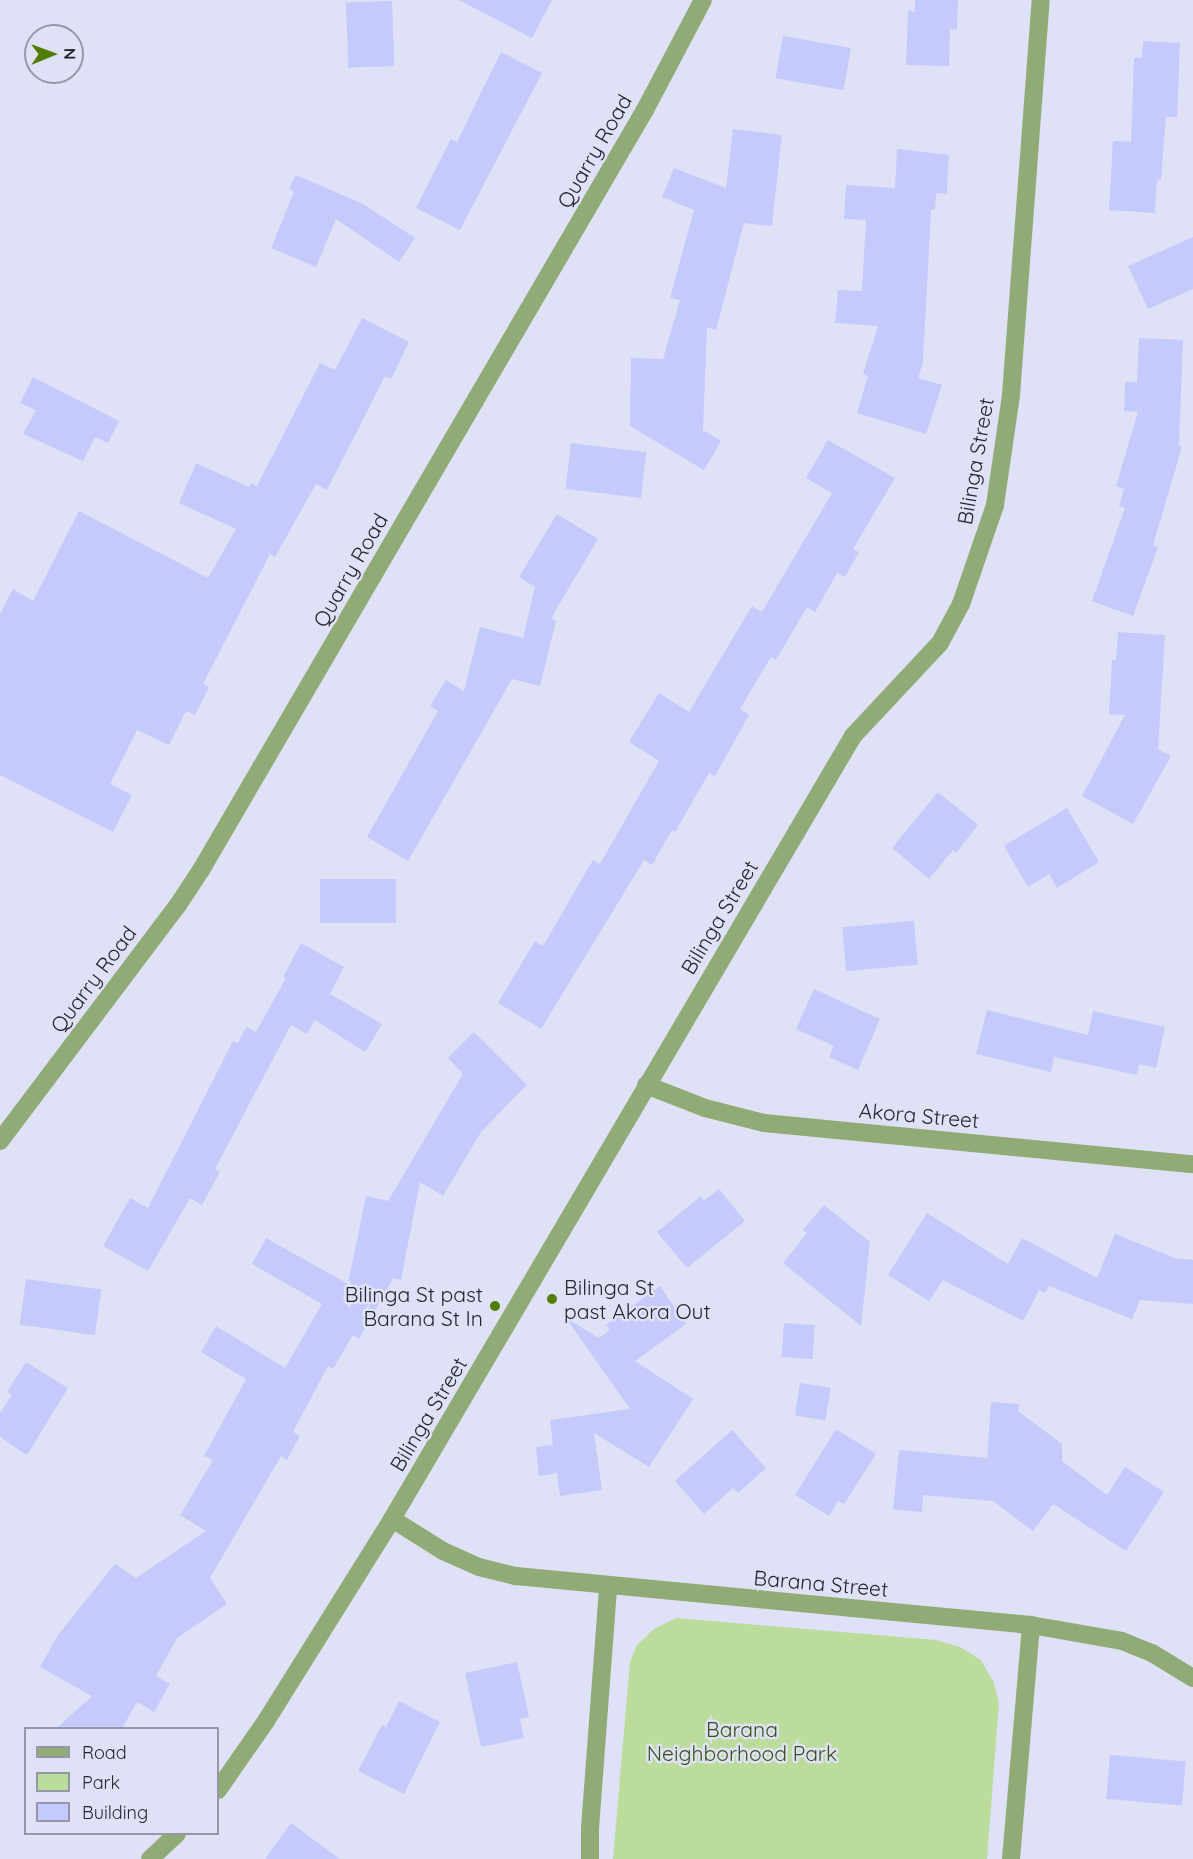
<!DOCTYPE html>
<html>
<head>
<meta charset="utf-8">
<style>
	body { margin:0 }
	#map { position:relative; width:1193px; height:1859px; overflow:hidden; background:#dfe1f7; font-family:Quicksand,sans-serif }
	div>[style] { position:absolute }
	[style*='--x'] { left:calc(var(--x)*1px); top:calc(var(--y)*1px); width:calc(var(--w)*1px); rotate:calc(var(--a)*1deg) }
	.green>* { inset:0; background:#bcdc9c }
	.building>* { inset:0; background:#c5c9fc; transform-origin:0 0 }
	.street>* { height:18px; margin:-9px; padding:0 9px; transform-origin:9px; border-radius:9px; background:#91ab76 }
	.dots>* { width:16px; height:16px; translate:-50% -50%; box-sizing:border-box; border:3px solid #dfe1f7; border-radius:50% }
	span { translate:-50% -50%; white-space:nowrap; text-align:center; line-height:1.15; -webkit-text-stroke:5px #dfe1f7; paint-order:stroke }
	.street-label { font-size:21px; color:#25262e }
	.poi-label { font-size:21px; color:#25262e }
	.left { translate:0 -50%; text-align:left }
	.right { translate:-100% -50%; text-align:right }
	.park-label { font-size:21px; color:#385117 }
	.legend { position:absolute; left:24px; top:1727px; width:195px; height:108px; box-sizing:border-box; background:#dfe1f7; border:2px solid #9596a7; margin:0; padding:8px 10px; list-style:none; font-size:18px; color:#25262e }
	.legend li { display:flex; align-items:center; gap:12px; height:30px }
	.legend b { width:30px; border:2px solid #9596a7 }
	.north { position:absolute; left:24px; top:24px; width:60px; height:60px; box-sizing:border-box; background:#dfe1f7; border:2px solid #9596a7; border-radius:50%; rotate:89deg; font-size:16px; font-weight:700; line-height:24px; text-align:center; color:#25262e }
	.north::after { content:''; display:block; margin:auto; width:21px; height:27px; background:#517d00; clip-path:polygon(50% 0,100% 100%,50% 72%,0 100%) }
</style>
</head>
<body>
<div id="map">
	<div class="green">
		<div style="clip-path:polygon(676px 1618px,936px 1640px,960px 1647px,981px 1660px,994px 1683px,999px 1703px,987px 1859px,613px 1859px,630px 1662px,637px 1645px,654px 1629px)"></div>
	</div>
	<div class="building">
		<div style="clip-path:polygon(459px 0,552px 0,532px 38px)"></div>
		<div style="clip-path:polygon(915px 0,958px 0,957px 30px,950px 29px,949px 66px,906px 65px,908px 11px,915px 12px)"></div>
		<div style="left:392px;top:1px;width:65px;height:46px;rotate:88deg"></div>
		<div style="left:783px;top:36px;width:69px;height:43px;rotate:10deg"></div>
		<div style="clip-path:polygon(1143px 41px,1180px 43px,1177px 117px,1166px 117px,1161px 180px,1157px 179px,1155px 213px,1109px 210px,1113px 141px,1131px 142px,1134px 58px,1142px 58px)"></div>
		<div style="clip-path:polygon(501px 52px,542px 73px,460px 230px,416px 208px,451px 139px,457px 142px)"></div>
		<div style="clip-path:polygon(733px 129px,782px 135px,772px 226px,744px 223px,716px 330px,707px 327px,703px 430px,721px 441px,704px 470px,630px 426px,631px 358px,663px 359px,680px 300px,670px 298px,694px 210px,662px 197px,674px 168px,726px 188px)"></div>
		<div style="clip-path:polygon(897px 149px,949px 155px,947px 194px,936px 193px,935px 210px,931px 210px,923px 362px,918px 378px,942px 385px,926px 434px,857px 413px,868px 376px,863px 374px,878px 326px,835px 323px,838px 290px,862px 291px,866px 220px,844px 219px,846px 185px,895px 188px)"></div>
		<div style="clip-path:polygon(296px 175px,363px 204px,415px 238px,399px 262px,336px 219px,316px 267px,271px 248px,294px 192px,289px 188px)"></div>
		<div style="clip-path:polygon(1193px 237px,1193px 289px,1148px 309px,1128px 266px)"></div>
		<div style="clip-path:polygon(362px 318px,409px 342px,391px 379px,385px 376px,327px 490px,316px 484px,275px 557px,270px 554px,203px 684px,209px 687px,195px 715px,186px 711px,169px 745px,137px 730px,110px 784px,132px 795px,113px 832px,0 775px,0 614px,13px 589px,33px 601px,79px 511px,208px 578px,236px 529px,179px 503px,196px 463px,249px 487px,251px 483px,257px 486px,320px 363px,335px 370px)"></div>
		<div style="clip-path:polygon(1139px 338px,1183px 340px,1179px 446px,1182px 447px,1153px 545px,1158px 547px,1133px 616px,1092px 601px,1125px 508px,1119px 506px,1124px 489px,1116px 486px,1138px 412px,1124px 411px,1125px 382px,1137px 382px)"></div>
		<div style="clip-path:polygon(33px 377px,119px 421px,108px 443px,95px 437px,83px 461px,23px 434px,36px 410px,20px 403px)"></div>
		<div style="clip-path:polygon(828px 440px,895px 478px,853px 549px,859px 552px,845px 577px,837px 573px,815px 612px,807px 607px,776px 660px,771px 657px,740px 709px,749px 715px,715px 776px,709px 773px,675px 832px,672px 830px,652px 865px,644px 860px,541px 1029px,498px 1003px,535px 941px,543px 946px,593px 860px,600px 864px,659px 761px,629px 742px,659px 693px,689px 712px,752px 606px,762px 612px,832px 493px,806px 478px)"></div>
		<div style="left:571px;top:443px;width:76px;height:46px;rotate:7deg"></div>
		<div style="clip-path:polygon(557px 514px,598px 539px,551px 618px,556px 621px,540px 686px,512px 679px,408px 861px,367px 837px,438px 711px,430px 706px,446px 680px,464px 691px,480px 627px,523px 638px,535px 587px,519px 577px)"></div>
		<div style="clip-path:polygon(1118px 632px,1165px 635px,1158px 749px,1171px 756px,1133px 824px,1082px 796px,1125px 715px,1109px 714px,1112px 660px,1116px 660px)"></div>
		<div style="clip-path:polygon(938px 792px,978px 825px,956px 853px,953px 850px,929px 879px,892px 848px)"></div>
		<div style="clip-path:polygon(1067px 808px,1099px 862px,1057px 888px,1049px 874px,1028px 887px,1004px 846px)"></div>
		<div style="left:320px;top:879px;width:76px;height:44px"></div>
		<div style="left:914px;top:921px;width:44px;height:72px;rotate:85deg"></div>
		<div style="clip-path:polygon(301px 943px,344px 967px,330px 994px,382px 1024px,365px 1052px,315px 1020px,307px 1034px,291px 1025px,215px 1169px,220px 1172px,202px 1205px,190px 1198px,148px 1271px,103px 1246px,130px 1198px,148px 1208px,233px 1041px,238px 1043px,246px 1027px,256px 1032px,286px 978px,283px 977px)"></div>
		<div style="clip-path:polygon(814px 989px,880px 1019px,858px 1070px,829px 1057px,834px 1046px,796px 1029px)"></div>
		<div style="clip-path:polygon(987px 1010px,1088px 1035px,1093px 1011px,1165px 1027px,1156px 1068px,1139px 1064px,1137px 1075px,1054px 1057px,1051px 1072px,976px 1054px)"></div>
		<div style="clip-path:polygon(474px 1032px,527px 1085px,481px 1132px,443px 1196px,420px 1182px,401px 1280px,393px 1278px,359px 1339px,353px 1335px,333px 1369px,328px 1366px,293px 1432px,300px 1436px,287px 1460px,281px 1456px,210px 1578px,227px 1604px,177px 1638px,156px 1676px,170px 1684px,154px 1712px,137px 1702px,122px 1728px,57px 1728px,92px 1696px,40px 1667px,58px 1635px,115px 1564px,136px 1578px,206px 1531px,180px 1515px,213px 1460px,204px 1456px,246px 1379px,201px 1352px,216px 1326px,285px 1368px,322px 1304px,252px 1264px,266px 1238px,348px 1284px,366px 1196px,388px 1201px,463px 1074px,448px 1058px)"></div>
		<div style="clip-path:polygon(719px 1189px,745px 1221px,687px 1268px,657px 1232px,701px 1196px,704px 1201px)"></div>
		<div style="clip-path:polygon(824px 1205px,870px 1242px,861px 1326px,783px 1263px,807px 1233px,803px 1230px)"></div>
		<div style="clip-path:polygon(927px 1213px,1008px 1264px,1022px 1238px,1097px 1278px,1115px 1234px,1175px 1258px,1193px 1260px,1193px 1304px,1140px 1300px,1132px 1319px,1049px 1286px,1045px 1293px,1039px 1290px,1023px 1321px,943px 1280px,929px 1301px,888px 1275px)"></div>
		<div style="left:26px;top:1279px;width:76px;height:46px;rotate:8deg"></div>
		<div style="clip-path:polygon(660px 1286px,686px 1324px,635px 1361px,693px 1399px,649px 1467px,594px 1433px,602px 1490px,560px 1496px,557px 1473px,539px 1476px,536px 1447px,553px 1445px,550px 1420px,630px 1409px,566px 1318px,599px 1338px,610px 1330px,606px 1325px)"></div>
		<div style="left:784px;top:1323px;width:31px;height:34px;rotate:4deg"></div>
		<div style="clip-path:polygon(26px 1362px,68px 1388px,27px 1455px,0 1437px,0 1413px,12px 1395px,7px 1392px)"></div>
		<div style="left:800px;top:1383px;width:31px;height:33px;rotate:9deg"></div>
		<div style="clip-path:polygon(991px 1402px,1019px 1404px,1018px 1411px,1062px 1444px,1062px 1461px,1107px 1495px,1125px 1467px,1164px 1492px,1126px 1551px,1053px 1504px,1033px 1531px,993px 1501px,923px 1495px,922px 1512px,893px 1509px,899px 1450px,987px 1458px)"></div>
		<div style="clip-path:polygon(836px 1429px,876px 1454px,844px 1504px,838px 1501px,829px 1516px,795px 1495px)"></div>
		<div style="clip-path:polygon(732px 1430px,766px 1468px,738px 1493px,733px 1488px,704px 1514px,675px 1481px)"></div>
		<div style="clip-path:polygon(517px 1662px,529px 1717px,520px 1719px,524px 1738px,481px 1747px,465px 1673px)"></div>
		<div style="clip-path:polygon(399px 1701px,440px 1722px,404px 1794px,358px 1771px,382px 1725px,386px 1727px)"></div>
		<div style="left:1110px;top:1755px;width:76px;height:44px;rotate:5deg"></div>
		<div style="clip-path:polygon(291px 1823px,340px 1859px,265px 1859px)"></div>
	</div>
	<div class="street">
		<div style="--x:646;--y:1085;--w:63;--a:21.3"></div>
		<div style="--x:705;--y:1108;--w:61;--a:14.3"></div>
		<div style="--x:764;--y:1123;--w:431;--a:5.5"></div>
		<div style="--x:0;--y:1141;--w:296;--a:-53"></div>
		<div style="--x:178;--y:905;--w:42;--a:-56.7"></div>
		<div style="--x:201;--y:870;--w:880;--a:-59.71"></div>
		<div style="--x:645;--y:110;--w:124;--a:-62.2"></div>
		<div style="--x:392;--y:1519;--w:60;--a:32.1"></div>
		<div style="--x:443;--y:1551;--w:39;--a:24"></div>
		<div style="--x:479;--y:1567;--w:38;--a:14"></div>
		<div style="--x:516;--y:1576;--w:517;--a:5.44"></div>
		<div style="--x:1031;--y:1625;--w:92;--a:10"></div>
		<div style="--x:1122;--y:1641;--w:32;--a:22"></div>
		<div style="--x:1152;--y:1653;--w:48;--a:31.4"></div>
		<div style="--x:218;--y:1790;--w:84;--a:-55.2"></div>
		<div style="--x:266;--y:1721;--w:238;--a:-58"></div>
		<div style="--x:392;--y:1519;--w:909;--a:-59.51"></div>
		<div style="--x:853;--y:736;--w:127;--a:-46.9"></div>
		<div style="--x:940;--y:643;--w:44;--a:-61.7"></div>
		<div style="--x:961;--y:604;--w:105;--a:-71"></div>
		<div style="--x:995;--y:505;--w:111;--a:-81.7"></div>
		<div style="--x:1011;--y:395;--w:396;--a:-85.7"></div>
		<div style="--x:150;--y:1859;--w:37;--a:-43"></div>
		<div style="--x:590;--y:1859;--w:31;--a:-90"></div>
		<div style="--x:590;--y:1828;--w:242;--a:-85.7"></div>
		<div style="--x:1011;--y:1859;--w:235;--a:-85.1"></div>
	</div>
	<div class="dots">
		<div style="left:552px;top:1299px;background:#517d00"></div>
		<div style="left:495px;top:1306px;background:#517d00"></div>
	</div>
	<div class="street-label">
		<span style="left:594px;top:151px;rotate:-60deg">Quarry Road</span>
		<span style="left:975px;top:461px;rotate:-80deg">Bilinga Street</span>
		<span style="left:350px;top:570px;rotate:-60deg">Quarry Road</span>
		<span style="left:719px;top:917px;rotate:-59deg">Bilinga Street</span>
		<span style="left:93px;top:979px;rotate:-53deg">Quarry Road</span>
		<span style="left:919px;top:1115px;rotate:5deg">Akora Street</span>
		<span style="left:428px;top:1414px;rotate:-59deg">Bilinga Street</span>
		<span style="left:821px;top:1583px;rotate:5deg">Barana Street</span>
	</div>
	<div class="poi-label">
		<span class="left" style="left:564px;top:1299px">Bilinga St<br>past Akora Out</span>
		<span class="right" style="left:483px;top:1306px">Bilinga St past<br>Barana St In</span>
	</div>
	<div class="park-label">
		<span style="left:742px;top:1741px">Barana<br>Neighborhood Park</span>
	</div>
	<ul class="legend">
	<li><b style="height:8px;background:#91ab76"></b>Road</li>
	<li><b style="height:16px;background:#bcdc9c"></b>Park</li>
	<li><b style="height:16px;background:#c5c9fc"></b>Building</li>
	</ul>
	<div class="north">N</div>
</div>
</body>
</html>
